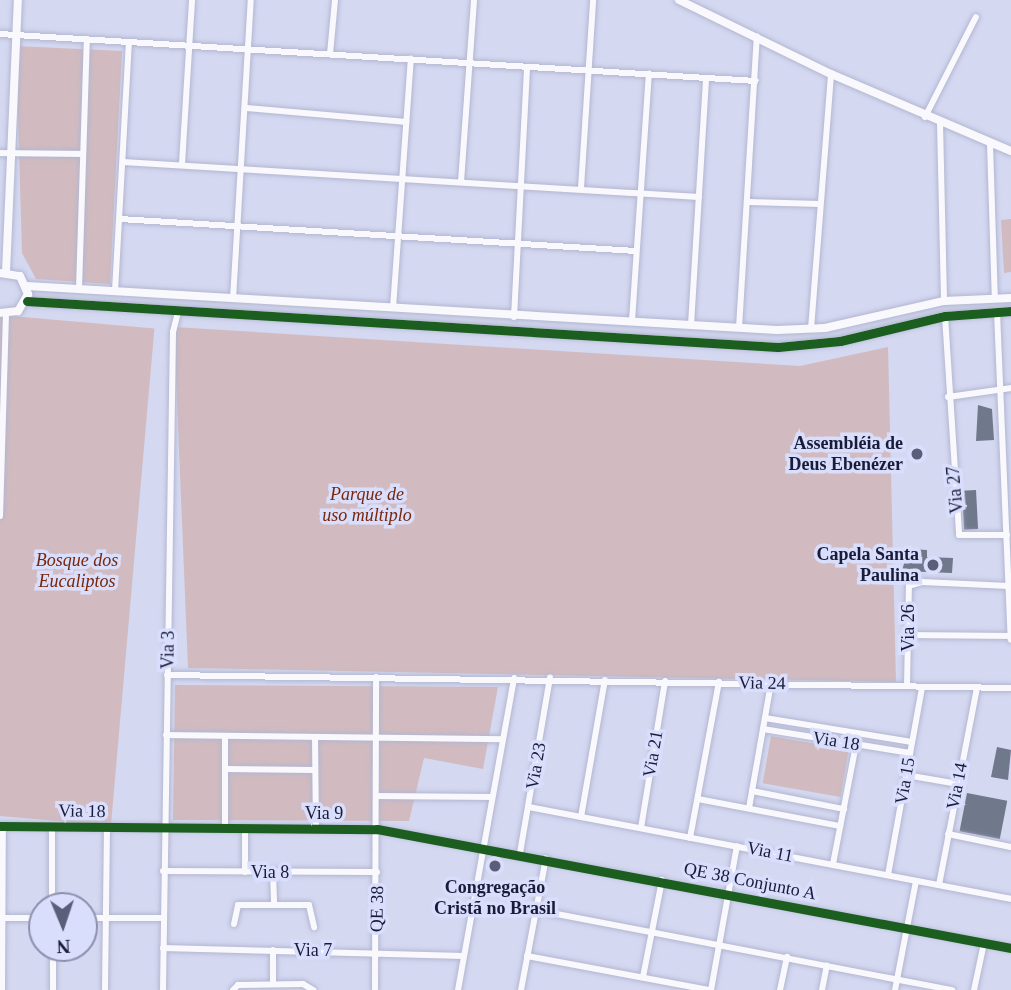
<!DOCTYPE html>
<html>
<head>
<meta charset="utf-8">
<style>
	body { margin:0 }
	#map { position:relative; width:1011px; height:990px; overflow:hidden; background:#d4d8f1; font-family:"Times New Roman",serif }
	div>[style] { position:absolute }
	[style*='--x'] { left:calc(var(--x)*1px); top:calc(var(--y)*1px); width:calc(var(--w)*1px); rotate:calc(var(--a)*1deg) }
	.green>* { inset:0; background:#d1bbc0; transform-origin:0 0 }
	.building>* { inset:0; background:#70788b; transform-origin:0 0 }
	.roads { filter:drop-shadow(0 0 2px #b3b6d0) drop-shadow(0 0 2px #b3b6d0) }
	.minor>* { height:6px; margin:-3px; padding:0 3px; transform-origin:3px; border-radius:3px; background:#f9f9fd }
	.tertiary>* { height:8px; margin:-4px; padding:0 4px; transform-origin:4px; border-radius:4px; background:#f9f9fd }
	.cycleway>* { height:9px; margin:-4.5px; padding:0 4.5px; transform-origin:4.5px; border-radius:4.5px; background:#1b5e20 }
	.dots>* { width:19px; height:19px; translate:-50% -50%; box-sizing:border-box; border:4px solid #d9defc; border-radius:50% }
	span { translate:-50% -50%; white-space:nowrap; text-align:center; line-height:1.15; -webkit-text-stroke:7px #d9defc; paint-order:stroke }
	.poi-label { font-size:18px; color:#191c38; font-weight:700 }
	.right { translate:-100% -50%; text-align:right }
	.street-label { font-size:18px; color:#191c38 }
	.park-label { font-size:18px; color:#77260a; font-style:italic }
	.north { position:absolute; left:28px; top:892px; width:70px; height:70px; box-sizing:border-box; background:#d9defc; border:2px solid #8c90ae; border-radius:50%; rotate:178deg; font-size:19px; font-weight:700; line-height:28px; text-align:center; color:#191c38 }
	.north::after { content:''; display:block; margin:auto; width:24px; height:32px; background:#5a5e79; clip-path:polygon(50% 0,100% 100%,50% 72%,0 100%) }
</style>
</head>
<body>
<div id="map">
	<div class="green">
		<div style="clip-path:polygon(16px 46px,122px 51px,110px 284px,36px 279px,22px 253px)"></div>
		<div style="clip-path:polygon(1011px 219px,1011px 272px,1004px 273px,1001px 220px)"></div>
		<div style="left:0;top:315px;width:155px;height:499px;rotate:5deg"></div>
		<div style="clip-path:polygon(174px 327px,800px 366px,888px 347px,896px 682px,188px 668px)"></div>
		<div style="clip-path:polygon(175px 685px,498px 687px,483px 769px,424px 758px,409px 821px,173px 820px)"></div>
		<div style="left:771px;top:736px;width:79px;height:48px;rotate:10deg"></div>
	</div>
	<div class="building">
		<div style="clip-path:polygon(978px 405px,992px 409px,994px 440px,976px 441px)"></div>
		<div style="left:976px;top:490px;width:39px;height:14px;rotate:87deg"></div>
		<div style="clip-path:polygon(908px 549px,927px 550px,927px 557px,953px 558px,952px 573px,902px 571px)"></div>
		<div style="clip-path:polygon(997px 747px,1011px 750px,1008px 780px,991px 777px)"></div>
		<div style="left:967px;top:793px;width:41px;height:39px;rotate:11deg"></div>
	</div>
	<div class="roads">
		<div class="minor">
			<div style="--x:0;--y:34;--w:757;--a:3.56"></div>
			<div style="--x:330;--y:54;--w:54;--a:-84.7"></div>
			<div style="--x:247;--y:108;--w:160;--a:5"></div>
			<div style="--x:925;--y:117;--w:112;--a:-63"></div>
			<div style="--x:940;--y:123;--w:178;--a:88.7"></div>
			<div style="--x:990;--y:144;--w:155;--a:88.2"></div>
			<div style="--x:0;--y:153;--w:83;--a:0.7"></div>
			<div style="--x:123;--y:162;--w:577;--a:3.48"></div>
			<div style="--x:182;--y:164;--w:164;--a:-86.5"></div>
			<div style="--x:461;--y:182;--w:182;--a:-85.9"></div>
			<div style="--x:581;--y:188;--w:188;--a:-86.3"></div>
			<div style="--x:749;--y:202;--w:71;--a:1.6"></div>
			<div style="--x:120;--y:219;--w:517;--a:3.55"></div>
			<div style="--x:79;--y:289;--w:250;--a:-88.2"></div>
			<div style="--x:115;--y:291;--w:248;--a:-86.8"></div>
			<div style="--x:233;--y:299;--w:300;--a:-86.6"></div>
			<div style="--x:393;--y:308;--w:250;--a:-85.9"></div>
			<div style="--x:997;--y:312;--w:328;--a:87.6"></div>
			<div style="--x:945;--y:316;--w:219;--a:86.3"></div>
			<div style="--x:959;--y:535;--w:48;--a:0"></div>
			<div style="--x:514;--y:317;--w:250;--a:-87"></div>
			<div style="--x:632;--y:321;--w:248;--a:-86.1"></div>
			<div style="--x:691;--y:325;--w:246;--a:-86.5"></div>
			<div style="--x:739;--y:328;--w:292;--a:-86.5"></div>
			<div style="--x:811;--y:329;--w:256;--a:-85.5"></div>
			<div style="--x:948;--y:397;--w:64;--a:-8.1"></div>
			<div style="--x:0;--y:516;--w:202;--a:-88.3"></div>
			<div style="--x:908;--y:635;--w:103;--a:0.6"></div>
			<div style="--x:167;--y:675;--w:844;--a:0.88"></div>
			<div style="--x:907;--y:686;--w:100;--a:-88.9"></div>
			<div style="--x:909;--y:586;--w:14;--a:-17"></div>
			<div style="--x:922;--y:582;--w:87;--a:2.6"></div>
			<div style="--x:765;--y:718;--w:149;--a:9.3"></div>
			<div style="--x:763;--y:729;--w:149;--a:9.3"></div>
			<div style="--x:166;--y:735;--w:337;--a:0.7"></div>
			<div style="--x:225;--y:736;--w:92;--a:90"></div>
			<div style="--x:315;--y:737;--w:91;--a:89.4"></div>
			<div style="--x:225;--y:769;--w:90;--a:0.6"></div>
			<div style="--x:906;--y:775;--w:53;--a:9.8"></div>
			<div style="--x:752;--y:791;--w:94;--a:11.1"></div>
			<div style="--x:377;--y:796;--w:115;--a:0.5"></div>
			<div style="--x:698;--y:799;--w:145;--a:10.8"></div>
			<div style="--x:529;--y:807;--w:491;--a:10.8"></div>
			<div style="--x:749;--y:808;--w:127;--a:-80"></div>
			<div style="--x:581;--y:817;--w:139;--a:-80.1"></div>
			<div style="--x:0;--y:826;--w:377;--a:0.5"></div>
			<div style="--x:377;--y:829;--w:645;--a:10.63"></div>
			<div style="--x:52;--y:826;--w:80;--a:90"></div>
			<div style="--x:641;--y:828;--w:149;--a:-80.7"></div>
			<div style="--x:245;--y:829;--w:43;--a:90"></div>
			<div style="--x:948;--y:834;--w:64;--a:11.7"></div>
			<div style="--x:690;--y:838;--w:159;--a:-79.5"></div>
			<div style="--x:520;--y:853;--w:178;--a:-80.3"></div>
			<div style="--x:833;--y:864;--w:122;--a:-79.1"></div>
			<div style="--x:163;--y:871;--w:214;--a:0.3"></div>
			<div style="--x:273;--y:872;--w:33;--a:88"></div>
			<div style="--x:888;--y:875;--w:191;--a:-79.7"></div>
			<div style="--x:939;--y:885;--w:201;--a:-79.1"></div>
			<div style="--x:536;--y:910;--w:424;--a:10.9"></div>
			<div style="--x:2;--y:918;--w:40;--a:0"></div>
			<div style="--x:84;--y:918;--w:80;--a:0"></div>
			<div style="--x:234;--y:924;--w:19;--a:-78"></div>
			<div style="--x:238;--y:905;--w:71;--a:0"></div>
			<div style="--x:309;--y:905;--w:23;--a:77"></div>
			<div style="--x:53;--y:948;--w:42;--a:90"></div>
			<div style="--x:163;--y:948;--w:301;--a:1.5"></div>
			<div style="--x:527;--y:956;--w:185;--a:10.6"></div>
			<div style="--x:643;--y:977;--w:99;--a:-78.9"></div>
			<div style="--x:273;--y:984;--w:34;--a:-90"></div>
			<div style="--x:2;--y:990;--w:164;--a:-89.7"></div>
			<div style="--x:105;--y:990;--w:163;--a:-89.3"></div>
			<div style="--x:163;--y:990;--w:658;--a:-89.13"></div>
			<div style="--x:173;--y:332;--w:21;--a:-76"></div>
			<div style="--x:233;--y:990;--w:7;--a:-45"></div>
			<div style="--x:238;--y:985;--w:65;--a:-0.9"></div>
			<div style="--x:303;--y:984;--w:12;--a:31"></div>
			<div style="--x:375;--y:990;--w:313;--a:-89.8"></div>
			<div style="--x:458;--y:990;--w:317;--a:-79.8"></div>
			<div style="--x:521;--y:990;--w:134;--a:-79.3"></div>
			<div style="--x:711;--y:990;--w:146;--a:-79.8"></div>
			<div style="--x:780;--y:990;--w:34;--a:-78"></div>
			<div style="--x:822;--y:990;--w:25;--a:-79"></div>
			<div style="--x:895;--y:990;--w:111;--a:-79.1"></div>
			<div style="--x:974;--y:990;--w:48;--a:-78"></div>
		</div>
		<div class="tertiary">
			<div style="--x:679;--y:0;--w:169;--a:26"></div>
			<div style="--x:831;--y:74;--w:196;--a:23.2"></div>
			<div style="--x:6;--y:272;--w:272;--a:-87.5"></div>
			<div style="--x:0;--y:273;--w:20;--a:9"></div>
			<div style="--x:20;--y:276;--w:20;--a:66"></div>
			<div style="--x:28;--y:294;--w:20;--a:120"></div>
			<div style="--x:18;--y:311;--w:18;--a:174"></div>
			<div style="--x:27;--y:286;--w:751;--a:3.36"></div>
			<div style="--x:777;--y:330;--w:48;--a:-2.4"></div>
			<div style="--x:825;--y:328;--w:122;--a:-12.8"></div>
			<div style="--x:944;--y:301;--w:67;--a:-2.6"></div>
			<div style="--x:27;--y:301;--w:752;--a:3.51"></div>
			<div style="--x:778;--y:347;--w:62;--a:-5.5"></div>
			<div style="--x:840;--y:341;--w:108;--a:-13.4"></div>
			<div style="--x:945;--y:316;--w:66;--a:-4.3"></div>
		</div>
	</div>
	<div class="cycleway">
		<div style="--x:27;--y:301;--w:752;--a:3.51"></div>
		<div style="--x:778;--y:347;--w:62;--a:-5.5"></div>
		<div style="--x:840;--y:341;--w:108;--a:-13.4"></div>
		<div style="--x:945;--y:316;--w:66;--a:-4.3"></div>
		<div style="--x:0;--y:826;--w:377;--a:0.5"></div>
		<div style="--x:377;--y:829;--w:645;--a:10.63"></div>
	</div>
	<div class="dots">
		<div style="left:917px;top:454px;background:#5a5e79"></div>
		<div style="left:933px;top:565px;background:#5a5e79"></div>
		<div style="left:495px;top:866px;background:#5a5e79"></div>
	</div>
	<div class="poi-label">
		<span class="right" style="left:903px;top:454px">Assembléia de<br>Deus Ebenézer</span>
		<span class="right" style="left:919px;top:565px">Capela Santa<br>Paulina</span>
		<span style="left:495px;top:898px">Congregação<br>Cristã no Brasil</span>
	</div>
	<div class="street-label">
		<span style="left:955px;top:490px;rotate:-95deg">Via 27</span>
		<span style="left:908px;top:628px;rotate:-90deg">Via 26</span>
		<span style="left:168px;top:650px;rotate:-89deg">Via 3</span>
		<span style="left:762px;top:683px;rotate:1deg">Via 24</span>
		<span style="left:836px;top:741px;rotate:9deg">Via 18</span>
		<span style="left:653px;top:754px;rotate:-80deg">Via 21</span>
		<span style="left:536px;top:766px;rotate:-80deg">Via 23</span>
		<span style="left:905px;top:781px;rotate:-80deg">Via 15</span>
		<span style="left:957px;top:786px;rotate:-79deg">Via 14</span>
		<span style="left:82px;top:811px;rotate:1deg">Via 18</span>
		<span style="left:324px;top:813px">Via 9</span>
		<span style="left:770px;top:852px;rotate:11deg">Via 11</span>
		<span style="left:270px;top:872px">Via 8</span>
		<span style="left:750px;top:881px;rotate:11deg">QE 38 Conjunto A</span>
		<span style="left:377px;top:909px;rotate:-89deg">QE 38</span>
		<span style="left:313px;top:950px">Via 7</span>
	</div>
	<div class="park-label">
		<span style="left:367px;top:505px">Parque de<br>uso múltiplo</span>
		<span style="left:77px;top:571px">Bosque dos<br>Eucaliptos</span>
	</div>
	<div class="north">N</div>
</div>
</body>
</html>
